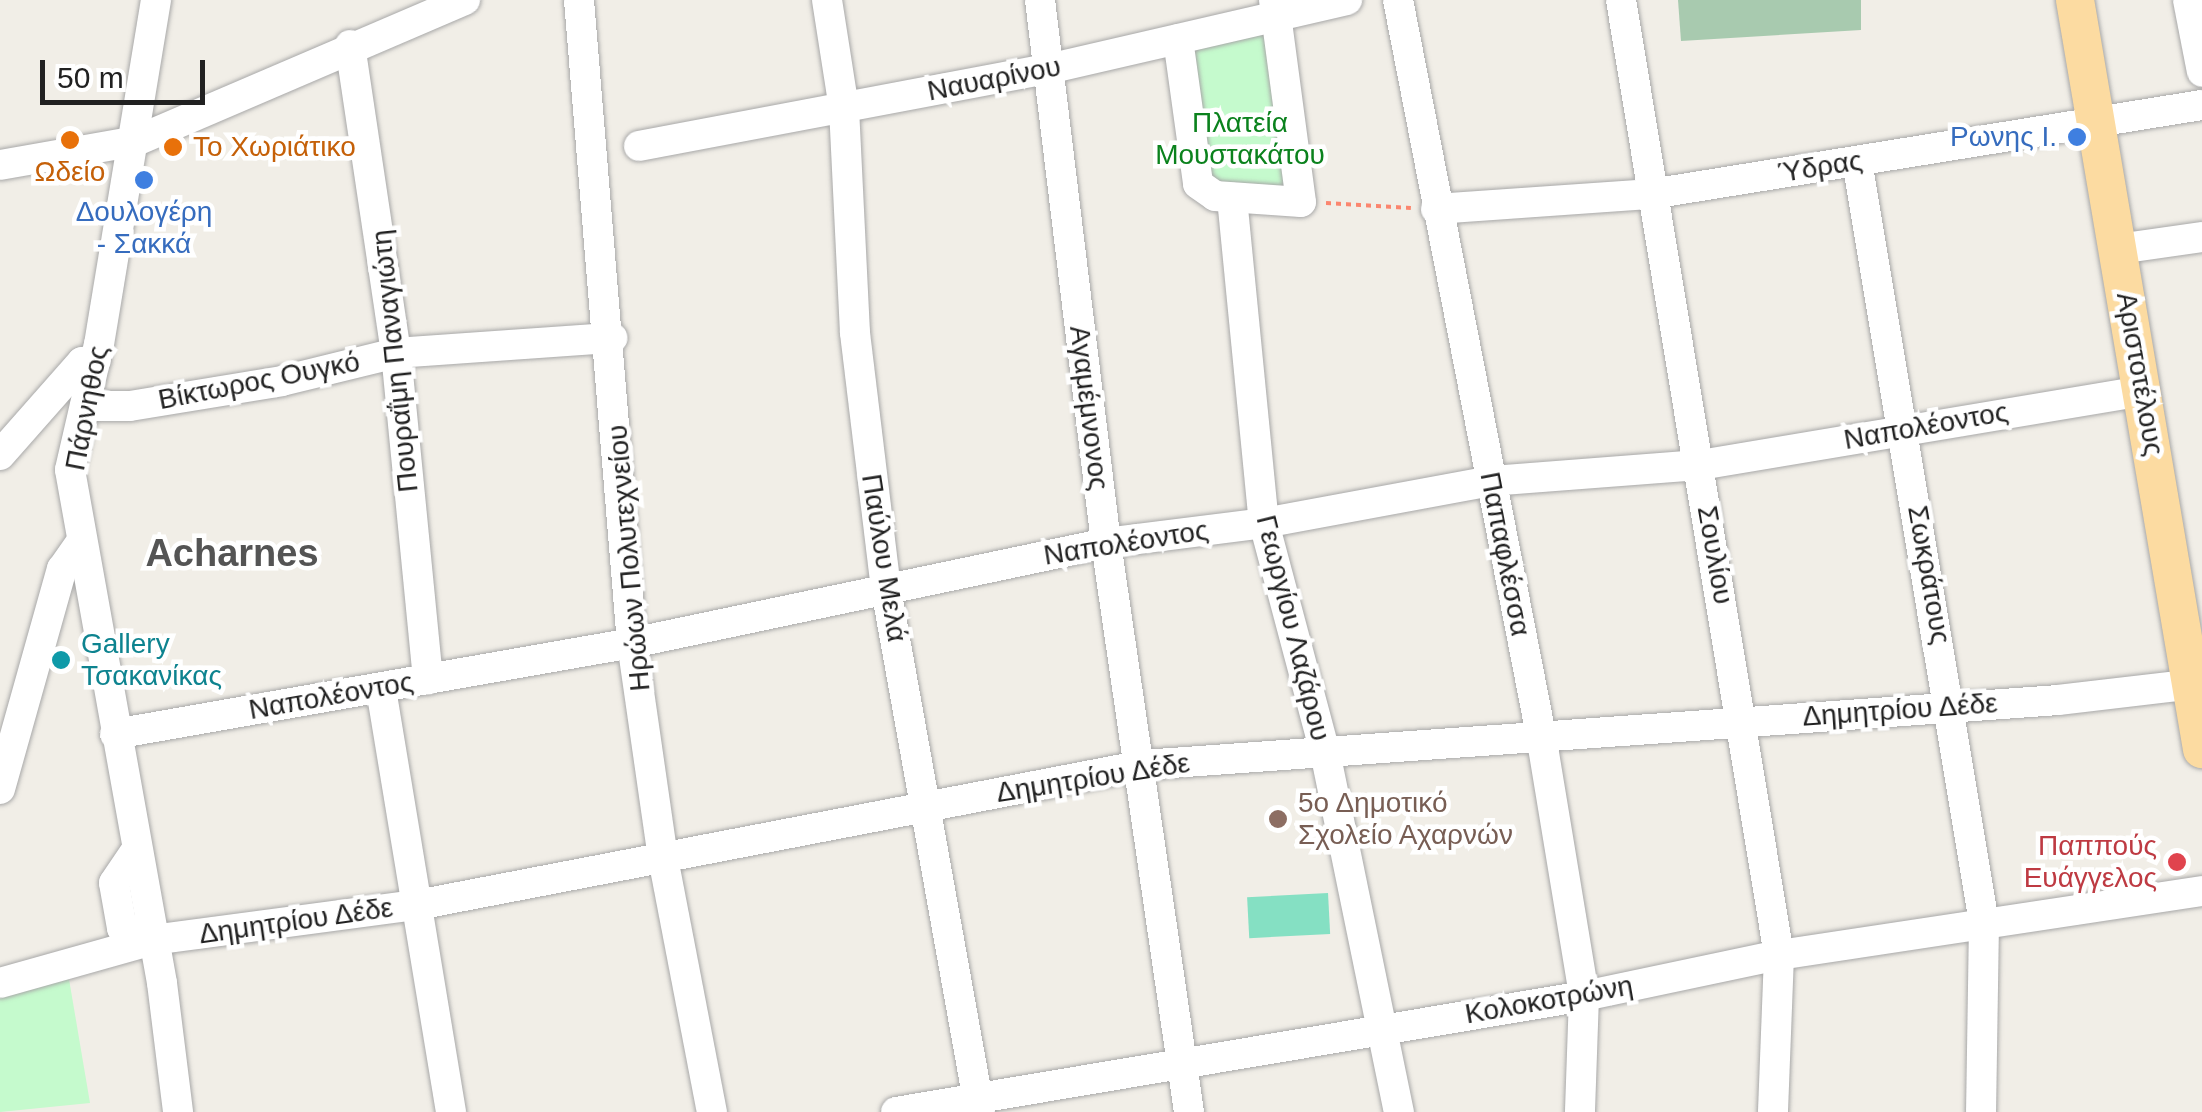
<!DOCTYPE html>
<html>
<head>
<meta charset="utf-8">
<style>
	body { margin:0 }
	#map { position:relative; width:2202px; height:1112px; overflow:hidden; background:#f1eee7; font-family:Arial,sans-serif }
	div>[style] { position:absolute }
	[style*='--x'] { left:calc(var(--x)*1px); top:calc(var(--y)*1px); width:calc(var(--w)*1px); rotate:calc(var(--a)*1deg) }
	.cemetery>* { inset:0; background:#a8caaf }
	.park>* { inset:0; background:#c5facd }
	.pitch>* { inset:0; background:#85e0c3; transform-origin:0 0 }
	.path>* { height:4px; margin-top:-2px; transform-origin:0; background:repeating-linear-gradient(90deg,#fb866f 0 5px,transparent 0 10px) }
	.roads { filter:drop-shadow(0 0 2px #a8a8a8) drop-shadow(0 0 2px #a8a8a8) }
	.minor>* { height:30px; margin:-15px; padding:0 15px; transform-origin:15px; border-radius:15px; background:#fff }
	.major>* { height:38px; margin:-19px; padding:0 19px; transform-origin:19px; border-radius:19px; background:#fcdba1 }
	.dots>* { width:28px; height:28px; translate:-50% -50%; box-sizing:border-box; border:5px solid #fff; border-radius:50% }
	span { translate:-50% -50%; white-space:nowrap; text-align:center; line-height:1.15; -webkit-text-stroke:9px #fff; paint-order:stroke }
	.street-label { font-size:28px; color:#212121 }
	.park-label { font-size:28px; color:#0b821d }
	.shop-label { font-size:28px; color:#366cbe }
	.right { translate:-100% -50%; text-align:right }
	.food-label { font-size:28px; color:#c56008 }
	.left { translate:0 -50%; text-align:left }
	.culture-label { font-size:28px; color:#0d838f }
	.education-label { font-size:28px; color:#785e54 }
	.health-label { font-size:28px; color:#be3a42 }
	.district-label { font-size:38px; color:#545454; font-weight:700 }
	.scale { position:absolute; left:40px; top:60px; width:165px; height:45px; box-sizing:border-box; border:5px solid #212121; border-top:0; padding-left:12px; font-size:30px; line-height:35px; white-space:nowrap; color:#212121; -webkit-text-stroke:8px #fff; paint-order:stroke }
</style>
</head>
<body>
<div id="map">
	<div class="cemetery">
		<div style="clip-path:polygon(1678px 0,1861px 0,1861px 30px,1681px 41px)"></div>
	</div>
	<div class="park">
		<div style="clip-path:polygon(1271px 33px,1291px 192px,1220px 187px,1200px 175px,1187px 45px)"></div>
		<div style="clip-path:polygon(69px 979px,90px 1103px,0 1112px,0 992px)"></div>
	</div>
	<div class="pitch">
		<div style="left:1328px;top:893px;width:41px;height:81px;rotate:87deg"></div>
	</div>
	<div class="path">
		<div style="--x:1326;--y:203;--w:85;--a:3.4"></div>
	</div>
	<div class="roads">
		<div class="minor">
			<div style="--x:156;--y:0;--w:349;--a:99.4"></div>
			<div style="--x:99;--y:344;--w:129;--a:103"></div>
			<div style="--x:70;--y:470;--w:521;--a:79.83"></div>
			<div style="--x:162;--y:983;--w:130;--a:82.9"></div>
			<div style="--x:579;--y:0;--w:645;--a:85.29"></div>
			<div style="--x:632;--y:643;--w:217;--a:81.8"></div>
			<div style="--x:663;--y:858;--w:259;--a:79.1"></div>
			<div style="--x:827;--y:0;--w:109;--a:81.1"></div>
			<div style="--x:844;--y:108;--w:225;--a:87.2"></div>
			<div style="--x:855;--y:333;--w:258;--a:83.1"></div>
			<div style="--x:886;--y:589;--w:531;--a:79.81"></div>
			<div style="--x:1040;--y:0;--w:547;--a:83.07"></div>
			<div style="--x:1106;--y:543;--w:575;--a:81.7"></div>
			<div style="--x:1398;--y:0;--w:749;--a:78.99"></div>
			<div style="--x:1541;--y:735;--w:265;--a:80.6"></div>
			<div style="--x:1584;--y:996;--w:116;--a:92"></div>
			<div style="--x:1621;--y:0;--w:968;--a:80.61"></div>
			<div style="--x:1779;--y:955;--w:157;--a:92.2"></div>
			<div style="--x:2188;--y:0;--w:73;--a:79"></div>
			<div style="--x:1178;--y:39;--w:146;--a:82.1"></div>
			<div style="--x:1198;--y:184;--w:21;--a:35"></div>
			<div style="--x:1215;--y:196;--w:86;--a:4"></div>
			<div style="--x:1301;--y:202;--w:204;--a:-97.6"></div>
			<div style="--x:350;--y:45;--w:311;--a:81.5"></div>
			<div style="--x:396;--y:353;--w:328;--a:84.4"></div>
			<div style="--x:639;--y:146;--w:416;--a:-10.7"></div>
			<div style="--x:1048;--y:69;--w:307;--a:-13"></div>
			<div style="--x:1857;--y:161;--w:773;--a:80.54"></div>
			<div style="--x:1984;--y:923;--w:189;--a:90.9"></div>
			<div style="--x:0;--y:165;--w:138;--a:-10"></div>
			<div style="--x:136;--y:141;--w:358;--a:-23.2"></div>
			<div style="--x:1232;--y:198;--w:327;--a:84.4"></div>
			<div style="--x:1264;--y:523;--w:237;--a:75.1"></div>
			<div style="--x:1325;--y:752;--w:368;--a:78.4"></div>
			<div style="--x:1436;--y:209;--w:216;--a:-4"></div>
			<div style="--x:1651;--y:194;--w:558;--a:-9.18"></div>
			<div style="--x:2118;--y:249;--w:85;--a:-8.1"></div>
			<div style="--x:85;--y:406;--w:45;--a:0"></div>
			<div style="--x:130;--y:406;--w:154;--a:-9.3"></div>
			<div style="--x:282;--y:381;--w:117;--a:-13.8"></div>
			<div style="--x:396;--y:353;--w:217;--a:-4"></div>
			<div style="--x:0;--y:455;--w:124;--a:-48.6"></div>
			<div style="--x:82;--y:362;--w:14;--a:-8"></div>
			<div style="--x:381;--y:689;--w:429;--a:80.6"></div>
			<div style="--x:115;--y:734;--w:525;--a:-9.98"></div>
			<div style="--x:632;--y:643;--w:484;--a:-11.9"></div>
			<div style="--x:1106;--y:543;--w:159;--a:-7.2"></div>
			<div style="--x:1264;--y:523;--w:231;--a:-10.5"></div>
			<div style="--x:1491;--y:481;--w:210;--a:-4.4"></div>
			<div style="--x:1700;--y:465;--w:448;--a:-9.5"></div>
			<div style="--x:0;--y:789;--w:229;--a:-74.3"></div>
			<div style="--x:62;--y:569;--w:29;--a:-55"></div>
			<div style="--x:137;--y:849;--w:41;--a:124.1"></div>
			<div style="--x:114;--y:883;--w:46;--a:79.9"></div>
			<div style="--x:122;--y:928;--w:33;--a:21"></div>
			<div style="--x:0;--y:983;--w:159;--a:-15.7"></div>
			<div style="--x:153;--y:940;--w:266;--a:-7.6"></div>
			<div style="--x:417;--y:905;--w:739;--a:-10.91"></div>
			<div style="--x:1143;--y:765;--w:917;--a:-4.06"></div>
			<div style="--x:2058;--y:700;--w:145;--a:-6.7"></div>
			<div style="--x:896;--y:1112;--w:698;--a:-9.57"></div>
			<div style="--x:1584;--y:996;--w:199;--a:-11.9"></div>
			<div style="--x:1779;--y:955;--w:428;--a:-8.6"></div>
		</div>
		<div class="major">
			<div style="--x:2075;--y:0;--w:760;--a:80.38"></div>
		</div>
	</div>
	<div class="dots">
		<div style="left:2077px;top:137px;background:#3f7fe0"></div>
		<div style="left:70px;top:140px;background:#e8710a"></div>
		<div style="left:173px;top:147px;background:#e8710a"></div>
		<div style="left:144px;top:180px;background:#3f7fe0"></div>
		<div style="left:61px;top:660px;background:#0f9aa8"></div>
		<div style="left:1278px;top:819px;background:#8d6e63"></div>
		<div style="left:2177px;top:862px;background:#e0444e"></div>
	</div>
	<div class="street-label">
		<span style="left:994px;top:79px;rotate:-11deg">Ναυαρίνου</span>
		<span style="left:1820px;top:167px;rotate:-9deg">Ύδρας</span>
		<span style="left:395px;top:361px;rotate:-96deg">Πουραΐμη Παναγιώτη</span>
		<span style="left:2140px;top:374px;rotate:80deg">Αριστοτέλους</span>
		<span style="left:259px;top:381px;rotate:-11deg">Βίκτωρος Ουγκό</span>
		<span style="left:87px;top:408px;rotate:-79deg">Πάρνηθος</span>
		<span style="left:1089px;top:408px;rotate:83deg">Αγαμέμνονος</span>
		<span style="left:1926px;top:426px;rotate:-10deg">Ναπολέοντος</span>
		<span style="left:1126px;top:543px;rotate:-9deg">Ναπολέοντος</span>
		<span style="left:1505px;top:554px;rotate:79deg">Παπαφλέσσα</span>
		<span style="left:1715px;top:555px;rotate:80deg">Σουλίου</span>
		<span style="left:629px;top:558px;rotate:-95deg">Ηρώων Πολυτεχνείου</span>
		<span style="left:884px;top:558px;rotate:81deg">Παύλου Μελά</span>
		<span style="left:1929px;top:575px;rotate:80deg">Σωκράτους</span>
		<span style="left:1293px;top:628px;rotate:76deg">Γεωργίου Λαζάρου</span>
		<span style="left:331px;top:696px;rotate:-10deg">Ναπολέοντος</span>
		<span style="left:1900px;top:710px;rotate:-4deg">Δημητρίου Δέδε</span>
		<span style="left:1093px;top:778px;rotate:-9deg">Δημητρίου Δέδε</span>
		<span style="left:296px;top:921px;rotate:-8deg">Δημητρίου Δέδε</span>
		<span style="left:1549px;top:1000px;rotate:-10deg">Κολοκοτρώνη</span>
	</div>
	<div class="park-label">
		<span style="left:1240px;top:139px">Πλατεία<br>Μουστακάτου</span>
	</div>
	<div class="shop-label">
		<span class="right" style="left:2057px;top:137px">Ρωνης Ι.</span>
		<span style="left:144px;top:228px">Δουλογέρη<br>- Σακκά</span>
	</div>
	<div class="food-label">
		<span class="left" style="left:193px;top:147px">Το Χωριάτικο</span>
		<span style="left:70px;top:172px">Ωδείο</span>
	</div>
	<div class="culture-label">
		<span class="left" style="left:81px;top:660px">Gallery<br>Τσακανίκας</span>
	</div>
	<div class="education-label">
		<span class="left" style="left:1298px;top:819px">5ο Δημοτικό<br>Σχολείο Αχαρνών</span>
	</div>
	<div class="health-label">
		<span class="right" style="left:2157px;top:862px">Παππούς<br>Ευάγγελος</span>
	</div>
	<div class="district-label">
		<span style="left:232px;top:554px">Acharnes</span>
	</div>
	<div class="scale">50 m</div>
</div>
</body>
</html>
